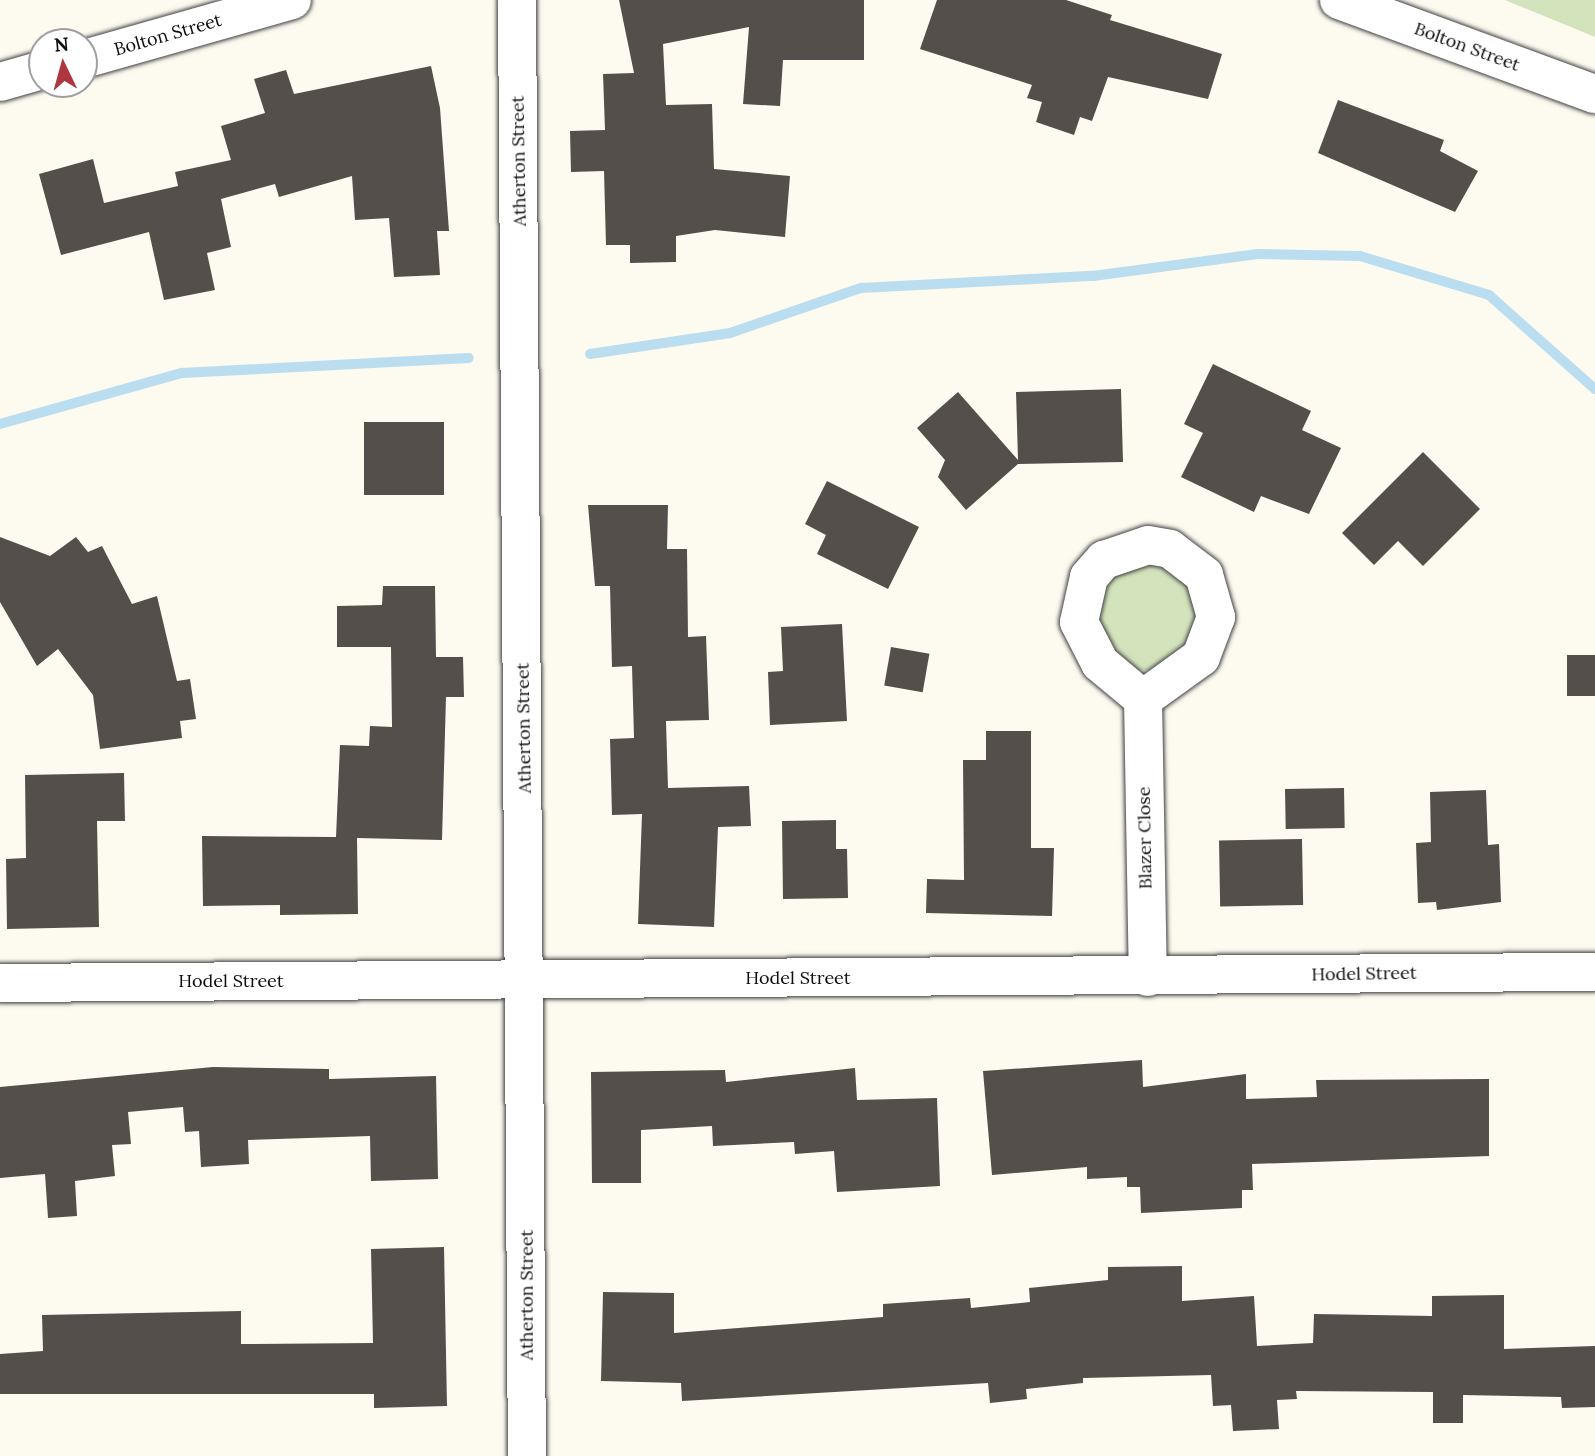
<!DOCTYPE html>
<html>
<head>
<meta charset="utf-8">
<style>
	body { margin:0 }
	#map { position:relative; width:1595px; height:1456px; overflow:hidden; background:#fdfaf0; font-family:Lora,serif }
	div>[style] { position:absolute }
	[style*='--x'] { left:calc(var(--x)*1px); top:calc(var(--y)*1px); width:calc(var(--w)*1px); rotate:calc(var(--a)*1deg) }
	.green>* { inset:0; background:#d3e4bd }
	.stream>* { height:10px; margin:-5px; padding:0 5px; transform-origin:5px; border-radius:5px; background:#baddef }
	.building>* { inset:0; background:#554f4b; transform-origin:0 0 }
	.roads { filter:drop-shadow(0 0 2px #414141) drop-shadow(0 0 2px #414141) }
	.minor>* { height:38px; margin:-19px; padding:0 19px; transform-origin:19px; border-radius:19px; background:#fff }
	span { translate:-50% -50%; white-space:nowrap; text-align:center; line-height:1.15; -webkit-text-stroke:7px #fff; paint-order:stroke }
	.street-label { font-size:18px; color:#0e0e0e }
	.north { position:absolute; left:28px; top:28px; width:70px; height:70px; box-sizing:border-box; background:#fff; border:2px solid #9f9f9f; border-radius:50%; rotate:355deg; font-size:19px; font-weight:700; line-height:28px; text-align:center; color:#0e0e0e }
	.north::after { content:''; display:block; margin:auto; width:24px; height:32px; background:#ad363f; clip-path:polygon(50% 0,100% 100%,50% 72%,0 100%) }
</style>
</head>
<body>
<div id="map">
	<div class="green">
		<div style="clip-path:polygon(1505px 0,1595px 0,1595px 37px)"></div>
		<div style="clip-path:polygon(1142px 563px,1160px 565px,1189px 586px,1198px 620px,1194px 638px,1153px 670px,1135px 670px,1118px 665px,1090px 604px,1109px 574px)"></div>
	</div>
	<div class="stream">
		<div style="--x:590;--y:354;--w:142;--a:-8.5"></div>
		<div style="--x:730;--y:333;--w:139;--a:-19"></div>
		<div style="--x:861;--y:288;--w:232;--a:-3"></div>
		<div style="--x:1093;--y:276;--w:166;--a:-7.6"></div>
		<div style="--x:1258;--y:254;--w:102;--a:1.1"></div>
		<div style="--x:1360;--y:256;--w:135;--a:16.8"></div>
		<div style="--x:1489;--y:295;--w:142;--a:41.6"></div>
		<div style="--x:0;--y:424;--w:189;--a:-15.7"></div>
		<div style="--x:182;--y:373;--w:287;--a:-3"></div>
	</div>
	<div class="building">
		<div style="clip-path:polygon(619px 0,864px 0,864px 60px,783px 60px,780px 106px,743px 104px,749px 27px,663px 44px,666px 105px,712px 104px,714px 169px,790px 176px,785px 237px,715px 230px,676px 236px,676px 262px,630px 263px,630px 245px,606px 245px,604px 171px,571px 172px,570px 131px,605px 130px,603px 74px,634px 73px)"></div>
		<div style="clip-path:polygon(937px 0,1066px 0,1112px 15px,1110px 20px,1222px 54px,1208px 99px,1108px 77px,1092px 121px,1080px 117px,1074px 135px,1036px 122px,1042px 102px,1027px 98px,1032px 85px,920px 49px)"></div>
		<div style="clip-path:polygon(431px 66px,440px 108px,449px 231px,437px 231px,440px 275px,394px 277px,389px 218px,355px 220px,352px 176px,279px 197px,275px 184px,221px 199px,231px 247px,207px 253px,215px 290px,164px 300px,149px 232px,61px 255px,39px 174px,93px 159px,104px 203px,178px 186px,175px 172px,231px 160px,221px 126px,265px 113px,254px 79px,286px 70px,294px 94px)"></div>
		<div style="clip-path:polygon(1338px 100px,1444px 140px,1440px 151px,1478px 171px,1455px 212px,1318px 153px)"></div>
		<div style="clip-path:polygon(1213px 364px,1311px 411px,1302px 430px,1341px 448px,1309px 514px,1261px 496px,1254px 512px,1181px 477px,1203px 433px,1184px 424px)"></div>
		<div style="clip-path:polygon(1121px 389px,1123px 462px,1018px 464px,966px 510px,938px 477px,945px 460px,917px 428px,958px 392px,1018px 460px,1016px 392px)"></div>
		<div style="left:444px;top:422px;width:73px;height:80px;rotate:90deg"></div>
		<div style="clip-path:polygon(1423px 452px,1480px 509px,1423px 566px,1398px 541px,1374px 565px,1342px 533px)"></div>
		<div style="clip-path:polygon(827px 481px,919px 527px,888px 589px,817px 554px,826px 535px,805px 524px)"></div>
		<div style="clip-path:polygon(588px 505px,668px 505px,667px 549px,687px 549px,688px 637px,706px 636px,709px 720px,666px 721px,668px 788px,749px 786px,751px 826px,718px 827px,714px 927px,638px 924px,642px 814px,612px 815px,610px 739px,634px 738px,632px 666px,612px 667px,610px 586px,595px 586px)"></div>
		<div style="clip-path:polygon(0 537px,50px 556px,76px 537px,88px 552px,102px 546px,132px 604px,157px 596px,177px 681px,190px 679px,196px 719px,180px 721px,182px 738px,100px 749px,93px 695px,58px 649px,37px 666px,0 602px)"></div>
		<div style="clip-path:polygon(383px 586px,435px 586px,436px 657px,463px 657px,464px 697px,446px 697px,442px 840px,357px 838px,358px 914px,280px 915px,280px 905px,203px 906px,202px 836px,336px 837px,340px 745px,369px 746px,370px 726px,392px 727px,391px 647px,337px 647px,337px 606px,382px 605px)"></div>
		<div style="clip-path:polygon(842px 624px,847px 721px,770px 725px,768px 672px,783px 671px,781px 627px)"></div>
		<div style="left:891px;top:647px;width:39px;height:39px;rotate:10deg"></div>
		<div style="left:1567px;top:655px;width:28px;height:41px"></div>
		<div style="clip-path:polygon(986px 731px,1031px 731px,1031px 848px,1054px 848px,1052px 916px,926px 913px,927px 879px,964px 880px,963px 760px,986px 760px)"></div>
		<div style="clip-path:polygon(124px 773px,125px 821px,97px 821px,99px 927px,7px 929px,6px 859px,26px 858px,25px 775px)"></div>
		<div style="left:1344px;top:788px;width:40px;height:59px;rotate:89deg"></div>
		<div style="clip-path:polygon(1486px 790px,1488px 845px,1499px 844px,1501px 902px,1437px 910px,1436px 902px,1418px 903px,1416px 843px,1431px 842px,1430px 792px)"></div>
		<div style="clip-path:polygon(836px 820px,836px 849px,847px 849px,848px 898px,783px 899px,782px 821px)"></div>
		<div style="left:1302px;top:839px;width:66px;height:83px;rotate:89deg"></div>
		<div style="clip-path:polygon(1142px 1060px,1143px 1087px,1246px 1074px,1246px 1099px,1317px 1097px,1316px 1080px,1489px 1079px,1489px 1156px,1252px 1164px,1253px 1190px,1242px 1190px,1242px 1208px,1141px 1213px,1140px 1187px,1127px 1187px,1127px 1177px,1087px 1179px,1087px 1167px,992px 1175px,983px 1071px)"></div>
		<div style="clip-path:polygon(213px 1067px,329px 1069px,329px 1079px,436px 1076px,438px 1179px,371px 1181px,370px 1136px,248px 1140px,249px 1164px,201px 1167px,199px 1131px,185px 1132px,183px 1107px,128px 1112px,131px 1144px,112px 1145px,115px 1176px,75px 1181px,77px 1216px,48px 1218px,45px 1174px,0 1178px,0 1087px)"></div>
		<div style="clip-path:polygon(855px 1068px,857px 1100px,937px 1098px,940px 1186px,837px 1192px,834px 1151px,795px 1154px,794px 1142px,713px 1146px,712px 1126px,641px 1130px,641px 1183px,592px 1183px,591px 1072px,725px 1070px,726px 1082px)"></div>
		<div style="clip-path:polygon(444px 1247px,447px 1406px,374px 1408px,374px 1394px,0 1394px,0 1354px,43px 1351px,42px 1315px,241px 1311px,241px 1344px,373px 1343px,371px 1249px)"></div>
		<div style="clip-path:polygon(1182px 1266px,1182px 1301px,1254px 1296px,1257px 1346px,1313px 1343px,1314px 1314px,1432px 1316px,1432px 1296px,1504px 1295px,1504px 1349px,1595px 1346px,1595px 1407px,1562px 1408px,1561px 1397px,1463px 1395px,1463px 1423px,1433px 1423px,1433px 1392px,1296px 1391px,1297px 1399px,1277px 1400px,1279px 1429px,1233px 1431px,1231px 1405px,1213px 1406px,1211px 1375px,1083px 1378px,1083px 1383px,1026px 1389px,1027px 1399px,990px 1403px,988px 1383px,682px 1401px,681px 1383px,601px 1381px,603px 1292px,674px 1293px,674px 1333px,883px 1317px,883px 1304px,970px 1298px,971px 1308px,1030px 1302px,1029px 1288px,1108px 1280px,1108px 1267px)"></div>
	</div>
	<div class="roads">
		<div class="minor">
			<div style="--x:517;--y:0;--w:1456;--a:89.61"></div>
			<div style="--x:1339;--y:0;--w:273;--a:20.2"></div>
			<div style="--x:84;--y:59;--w:216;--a:-15.8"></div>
			<div style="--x:0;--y:82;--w:44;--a:-15.9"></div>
			<div style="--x:1148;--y:545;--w:22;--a:10"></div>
			<div style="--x:1170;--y:549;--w:43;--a:37.4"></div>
			<div style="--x:1204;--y:575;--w:44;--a:74.1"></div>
			<div style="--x:1216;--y:617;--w:43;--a:110.6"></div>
			<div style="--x:1201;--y:657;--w:72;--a:144.1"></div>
			<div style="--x:1143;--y:699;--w:56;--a:-140.1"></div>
			<div style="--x:1100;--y:663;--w:46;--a:-117.1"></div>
			<div style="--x:1079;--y:622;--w:46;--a:-77.5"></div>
			<div style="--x:1089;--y:577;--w:23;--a:-49"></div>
			<div style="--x:1104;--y:560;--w:46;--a:-18.8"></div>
			<div style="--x:1143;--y:699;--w:278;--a:89"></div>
			<div style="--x:0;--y:983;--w:1595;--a:-0.4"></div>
		</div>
	</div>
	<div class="street-label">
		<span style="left:168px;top:35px;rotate:-16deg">Bolton Street</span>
		<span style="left:1467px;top:47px;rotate:20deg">Bolton Street</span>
		<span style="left:519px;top:161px;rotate:-91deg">Atherton Street</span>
		<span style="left:524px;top:728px;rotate:-91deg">Atherton Street</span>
		<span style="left:1145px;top:838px;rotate:-91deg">Blazer Close</span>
		<span style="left:1364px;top:974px;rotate:-1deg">Hodel Street</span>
		<span style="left:798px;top:978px">Hodel Street</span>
		<span style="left:231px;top:981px">Hodel Street</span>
		<span style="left:527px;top:1295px;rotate:-90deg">Atherton Street</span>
	</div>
	<div class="north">N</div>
</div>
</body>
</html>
